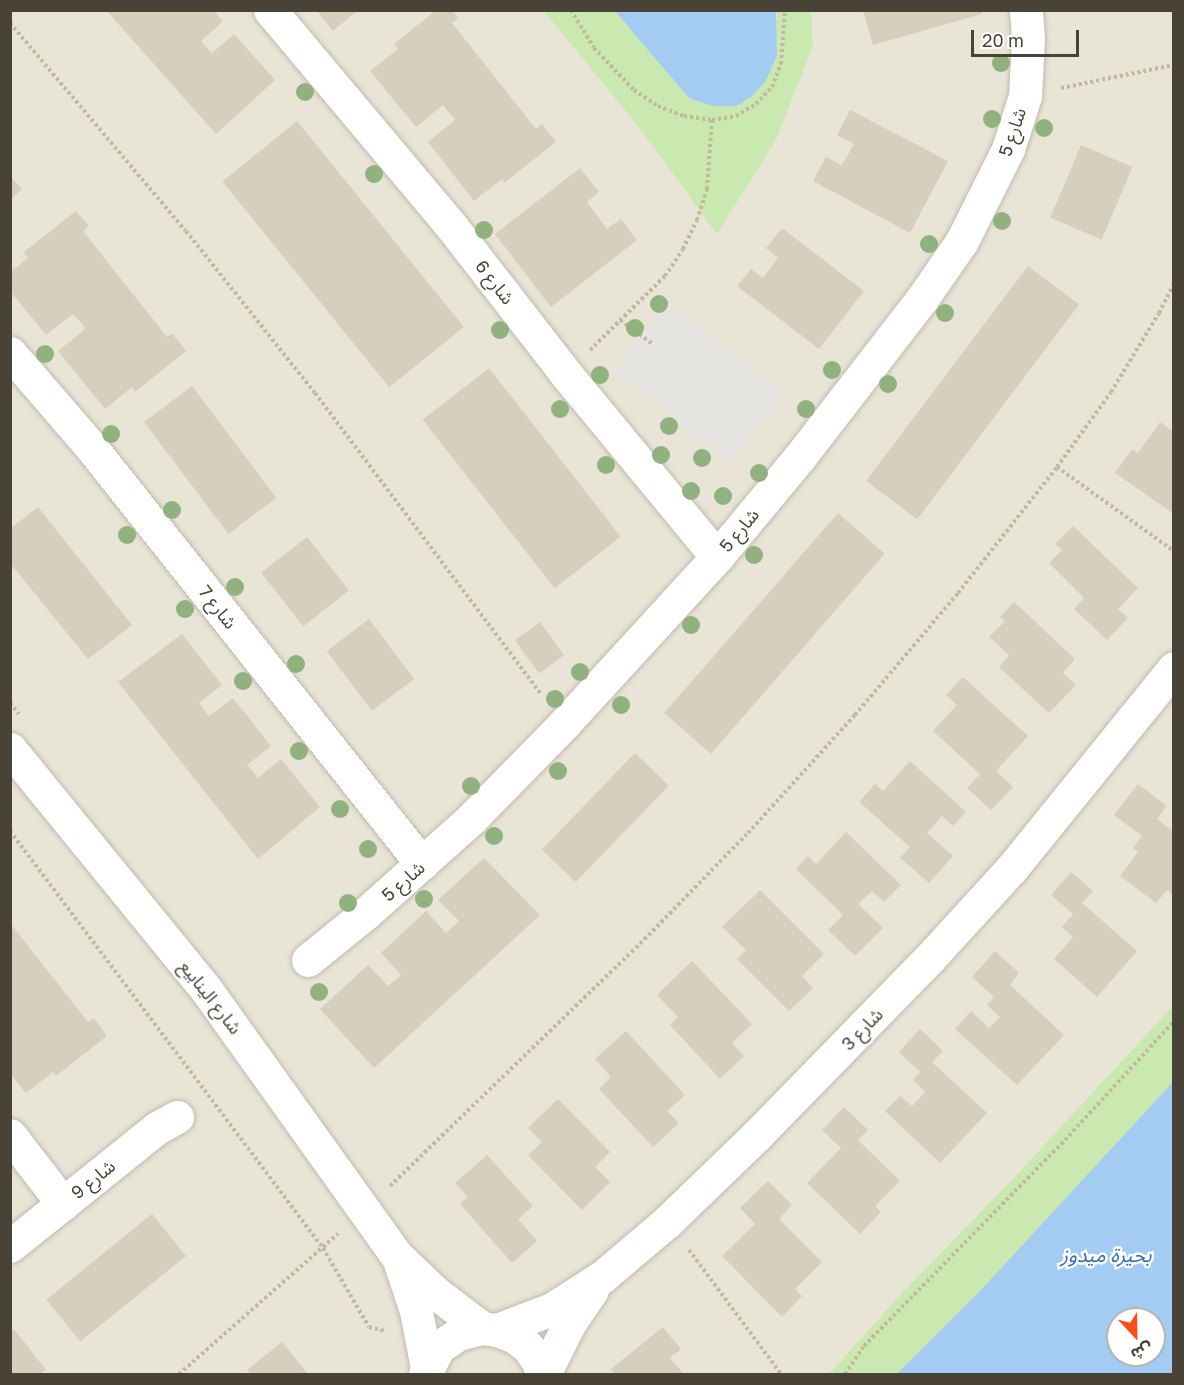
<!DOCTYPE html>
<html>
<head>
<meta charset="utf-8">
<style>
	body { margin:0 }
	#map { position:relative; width:1184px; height:1385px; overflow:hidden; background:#f4f2e8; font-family:"Golos Text","Noto Sans Arabic",sans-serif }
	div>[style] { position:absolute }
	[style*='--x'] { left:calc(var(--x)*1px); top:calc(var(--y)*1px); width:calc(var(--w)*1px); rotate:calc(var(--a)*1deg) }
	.residential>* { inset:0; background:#e8e4d6 }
	.green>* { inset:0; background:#cae9b0 }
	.parking>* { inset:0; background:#e5e4e0; transform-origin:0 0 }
	.water>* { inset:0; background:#a4cbf1 }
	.building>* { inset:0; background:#d6cfbd; transform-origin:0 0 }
	.path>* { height:4px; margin-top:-2px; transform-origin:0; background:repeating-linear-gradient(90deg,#c2b89b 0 3px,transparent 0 6px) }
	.roads { filter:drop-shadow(0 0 2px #c0baaa) drop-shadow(0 0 2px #c0baaa) }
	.street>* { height:33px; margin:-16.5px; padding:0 16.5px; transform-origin:16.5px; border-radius:16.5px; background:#fff }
	.trees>* { width:18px; height:18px; margin:-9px; border-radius:50%; background:#91b17e }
	span { translate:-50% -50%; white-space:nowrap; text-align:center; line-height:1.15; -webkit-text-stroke:5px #fff; paint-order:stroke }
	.street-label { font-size:18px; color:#484336 }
	.water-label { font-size:20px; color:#2e70b6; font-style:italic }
	.frame { position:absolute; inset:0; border:12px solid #484336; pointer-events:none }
	.north { position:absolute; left:1106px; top:1307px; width:60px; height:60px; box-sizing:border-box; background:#fff; border:2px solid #b6b4af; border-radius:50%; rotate:158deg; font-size:16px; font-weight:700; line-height:24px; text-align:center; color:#484336 }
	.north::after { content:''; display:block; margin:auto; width:21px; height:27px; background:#fc4f17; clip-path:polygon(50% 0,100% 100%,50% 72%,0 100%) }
	.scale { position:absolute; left:971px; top:30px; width:108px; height:27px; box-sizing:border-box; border:3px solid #484336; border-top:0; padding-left:8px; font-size:18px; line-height:21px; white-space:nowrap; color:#484336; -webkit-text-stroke:4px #fff; paint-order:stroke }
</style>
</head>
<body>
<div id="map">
	<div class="residential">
		<div style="clip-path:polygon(evenodd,10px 11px,1173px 11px,1173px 1374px,11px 1374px,10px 11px,1118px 1319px,1154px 1319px,1154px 1355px,1118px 1355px,1118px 1319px)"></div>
	</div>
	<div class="green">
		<div style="clip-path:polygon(544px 11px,615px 11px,629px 28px,778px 20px,776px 11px,811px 11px,813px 46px,776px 140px,717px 234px,634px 121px)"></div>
		<div style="clip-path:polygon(evenodd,1173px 1006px,1173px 1374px,829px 1374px,903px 1292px,1010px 1182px,1173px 1006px,1118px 1319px,1154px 1319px,1154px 1355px,1118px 1355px,1118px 1319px)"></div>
	</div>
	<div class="parking">
		<div style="left:668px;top:303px;width:147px;height:86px;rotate:38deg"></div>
	</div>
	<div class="water">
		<div style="clip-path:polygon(615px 11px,776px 11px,777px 56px,765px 82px,751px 97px,736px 106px,712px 106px,689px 98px)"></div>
		<div style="clip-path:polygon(evenodd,1173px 1082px,1173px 1374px,897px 1374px,981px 1290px,1173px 1082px,1118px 1319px,1154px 1319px,1154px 1355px,1118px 1355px,1118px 1319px)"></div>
	</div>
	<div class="building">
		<div style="clip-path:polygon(106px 10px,213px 10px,223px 21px,201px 41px,206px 47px,212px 53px,234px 34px,275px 80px,216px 134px)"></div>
		<div style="clip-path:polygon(316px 10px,358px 10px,333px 31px)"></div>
		<div style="clip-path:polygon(436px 10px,452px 10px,458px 18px,452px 23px,536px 129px,542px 124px,556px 142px,504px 183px,502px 179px,474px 201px,428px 142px,455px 120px,443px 105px,416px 127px,370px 71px,398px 49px,394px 44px)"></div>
		<div style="clip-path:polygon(863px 10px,981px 10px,982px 14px,873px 45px)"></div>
		<div style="clip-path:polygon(850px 110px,948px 161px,910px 233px,813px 181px,826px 157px,842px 165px,854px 144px,837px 135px)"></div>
		<div style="left:297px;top:121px;width:265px;height:96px;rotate:51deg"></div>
		<div style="left:1081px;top:145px;width:56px;height:79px;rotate:23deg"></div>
		<div style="clip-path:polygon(580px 168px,599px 192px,587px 202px,607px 229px,621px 219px,637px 240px,551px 307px,495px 234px)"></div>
		<div style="clip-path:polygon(10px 176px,22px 189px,10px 200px)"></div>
		<div style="clip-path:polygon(76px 211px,89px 226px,83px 231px,167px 337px,172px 333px,186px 351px,135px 392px,132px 387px,105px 409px,58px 351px,85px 329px,83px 325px,73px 314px,46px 335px,10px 291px,10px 272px,28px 258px,24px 252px)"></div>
		<div style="clip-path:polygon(782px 228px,864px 291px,819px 349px,737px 286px,751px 269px,763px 278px,778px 258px,766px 248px)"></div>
		<div style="left:1028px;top:266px;width:64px;height:269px;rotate:37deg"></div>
		<div style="left:489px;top:368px;width:214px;height:84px;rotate:52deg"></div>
		<div style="left:192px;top:386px;width:140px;height:60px;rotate:53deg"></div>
		<div style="clip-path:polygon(1160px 422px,1174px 432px,1174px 514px,1115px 473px,1132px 449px,1138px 453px)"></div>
		<div style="clip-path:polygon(38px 507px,132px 625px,88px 659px,10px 563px,10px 529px)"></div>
		<div style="left:838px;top:513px;width:62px;height:265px;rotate:41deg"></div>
		<div style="clip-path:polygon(1073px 526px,1138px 588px,1118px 609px,1128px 618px,1107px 640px,1074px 609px,1084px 598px,1049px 563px,1062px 550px,1055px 544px)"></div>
		<div style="left:307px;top:537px;width:68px;height:58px;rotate:52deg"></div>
		<div style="clip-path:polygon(1014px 602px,1075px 659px,1063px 673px,1076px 685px,1049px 713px,999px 667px,1009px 655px,989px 637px,1005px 621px,1000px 617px)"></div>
		<div style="left:369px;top:619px;width:75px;height:53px;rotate:53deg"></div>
		<div style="left:540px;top:622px;width:41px;height:31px;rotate:54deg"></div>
		<div style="clip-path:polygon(182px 634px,222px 685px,199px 703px,209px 716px,233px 698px,271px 746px,247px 765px,250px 768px,258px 778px,281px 759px,320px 807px,258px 859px,118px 682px)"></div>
		<div style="clip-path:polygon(963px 677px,1028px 736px,996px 771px,1013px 787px,991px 810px,967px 788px,980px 774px,933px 731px,957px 705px,946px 695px)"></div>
		<div style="left:635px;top:753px;width:47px;height:134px;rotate:44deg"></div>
		<div style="clip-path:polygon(910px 761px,966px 812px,953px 826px,942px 816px,927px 833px,953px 856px,929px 883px,900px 858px,910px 847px,859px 802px,875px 784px,883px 791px)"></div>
		<div style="clip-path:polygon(1138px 784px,1167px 806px,1157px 819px,1174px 832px,1174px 896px,1167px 890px,1156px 903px,1120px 876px,1138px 852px,1133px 848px,1142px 836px,1114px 815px)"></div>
		<div style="clip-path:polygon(846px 832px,901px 885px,884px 902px,872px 891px,858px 904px,883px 928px,855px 956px,828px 930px,843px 915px,796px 869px,808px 856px,816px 864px)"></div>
		<div style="clip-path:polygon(484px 858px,540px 915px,374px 1068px,320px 1009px,368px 965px,388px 986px,398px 978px,401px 975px,381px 953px,426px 911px,446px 933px,456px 924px,459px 921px,438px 900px)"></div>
		<div style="clip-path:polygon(1071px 872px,1093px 891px,1082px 903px,1137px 951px,1097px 997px,1054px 959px,1073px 937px,1062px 927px,1073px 914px,1051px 895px)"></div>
		<div style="clip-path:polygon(760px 890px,824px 954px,802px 976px,813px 988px,789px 1011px,737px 959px,746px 950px,722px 927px)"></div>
		<div style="clip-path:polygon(10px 923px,88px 1022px,94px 1018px,107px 1036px,56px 1076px,53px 1072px,26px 1093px,10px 1074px)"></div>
		<div style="clip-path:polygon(995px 951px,1019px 973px,1010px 985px,1064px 1035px,1017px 1085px,955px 1029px,971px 1011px,989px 1028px,1000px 1017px,987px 1005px,994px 997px,972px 977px)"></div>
		<div style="clip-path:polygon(692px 961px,752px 1024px,732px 1043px,744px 1056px,720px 1079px,670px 1025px,678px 1017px,657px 995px)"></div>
		<div style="clip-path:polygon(920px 1029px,943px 1051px,932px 1062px,987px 1113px,940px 1163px,885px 1111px,900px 1096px,912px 1106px,925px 1092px,913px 1080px,920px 1072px,899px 1052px)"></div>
		<div style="clip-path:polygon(626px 1031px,685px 1095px,667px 1111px,679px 1123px,653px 1147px,599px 1089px,611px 1077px,595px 1059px)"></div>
		<div style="clip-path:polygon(558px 1099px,610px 1152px,595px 1167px,610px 1182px,582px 1210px,528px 1155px,542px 1142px,528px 1128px)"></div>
		<div style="clip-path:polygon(844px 1107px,868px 1130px,858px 1140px,900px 1181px,875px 1206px,881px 1212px,860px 1234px,807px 1183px,841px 1148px,822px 1130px)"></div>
		<div style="clip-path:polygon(487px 1155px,533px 1206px,518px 1219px,537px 1241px,512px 1263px,460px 1204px,468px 1197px,455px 1183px)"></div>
		<div style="clip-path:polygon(768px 1181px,792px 1205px,779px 1219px,822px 1262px,795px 1289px,802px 1296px,782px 1317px,722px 1256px,755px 1224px,740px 1208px)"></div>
		<div style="left:152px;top:1214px;width:54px;height:136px;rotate:51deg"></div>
		<div style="clip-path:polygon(663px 1327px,681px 1349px,670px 1358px,684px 1374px,615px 1374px,611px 1369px)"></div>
		<div style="clip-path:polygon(14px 1329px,46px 1370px,39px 1374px,10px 1374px,10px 1331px)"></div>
		<div style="clip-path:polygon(282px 1342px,308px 1374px,251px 1374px,247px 1370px)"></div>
	</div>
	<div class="path">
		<div style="--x:571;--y:10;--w:44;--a:58.8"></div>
		<div style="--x:594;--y:48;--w:58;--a:46.4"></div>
		<div style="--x:634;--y:90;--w:29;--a:34"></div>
		<div style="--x:658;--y:106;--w:28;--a:21"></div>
		<div style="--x:684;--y:116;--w:28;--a:8"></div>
		<div style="--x:712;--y:120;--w:24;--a:-9"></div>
		<div style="--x:736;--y:116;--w:23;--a:-31"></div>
		<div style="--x:756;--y:104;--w:23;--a:-47"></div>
		<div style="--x:772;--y:87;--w:25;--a:-69"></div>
		<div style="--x:781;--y:64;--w:54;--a:-85.8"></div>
		<div style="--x:10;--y:23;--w:272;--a:49.8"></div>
		<div style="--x:186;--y:231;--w:207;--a:51.5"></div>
		<div style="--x:315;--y:393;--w:378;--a:53.1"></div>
		<div style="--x:1061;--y:88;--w:115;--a:-11.5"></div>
		<div style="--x:620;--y:320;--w:42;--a:36.3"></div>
		<div style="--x:590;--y:350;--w:105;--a:-44.6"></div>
		<div style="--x:665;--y:276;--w:32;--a:-56"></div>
		<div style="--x:683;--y:249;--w:32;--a:-64"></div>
		<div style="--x:697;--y:220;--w:33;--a:-72"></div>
		<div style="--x:707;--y:189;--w:69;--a:-85.9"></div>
		<div style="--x:1057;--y:467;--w:144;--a:35.7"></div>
		<div style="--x:10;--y:703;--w:14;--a:51"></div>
		<div style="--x:10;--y:831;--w:521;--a:53.11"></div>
		<div style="--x:323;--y:1248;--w:91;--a:59.8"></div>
		<div style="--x:369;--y:1327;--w:16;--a:14"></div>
		<div style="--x:390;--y:1186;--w:342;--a:-44.1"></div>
		<div style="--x:636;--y:948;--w:161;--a:-45.8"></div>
		<div style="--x:748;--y:833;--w:159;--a:-47.8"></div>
		<div style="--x:855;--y:715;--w:160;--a:-49.8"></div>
		<div style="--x:958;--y:593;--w:160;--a:-51.8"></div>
		<div style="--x:1057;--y:467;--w:92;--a:-54.2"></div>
		<div style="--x:1111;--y:392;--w:92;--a:-58.7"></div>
		<div style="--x:1159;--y:313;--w:33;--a:-63"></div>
		<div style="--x:689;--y:1250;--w:154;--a:53.4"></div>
		<div style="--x:179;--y:1374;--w:212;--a:-41.4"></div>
		<div style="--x:845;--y:1374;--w:34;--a:-56"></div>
		<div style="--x:864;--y:1346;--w:288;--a:-45.7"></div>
		<div style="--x:1065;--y:1140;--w:161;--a:-47.5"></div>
	</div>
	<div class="roads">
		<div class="street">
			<div style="--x:270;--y:10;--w:283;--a:50"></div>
			<div style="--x:452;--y:227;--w:186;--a:52.2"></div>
			<div style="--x:566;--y:374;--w:237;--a:50.5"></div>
			<div style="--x:10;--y:353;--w:124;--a:49.2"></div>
			<div style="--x:91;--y:447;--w:532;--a:51.56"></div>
			<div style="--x:10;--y:749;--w:308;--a:50.8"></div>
			<div style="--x:205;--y:988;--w:330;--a:54.4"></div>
			<div style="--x:397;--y:1256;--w:55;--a:43.5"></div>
			<div style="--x:437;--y:1294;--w:56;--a:37.1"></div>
			<div style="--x:308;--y:960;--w:75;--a:-39"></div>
			<div style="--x:366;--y:913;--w:141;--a:-41.8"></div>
			<div style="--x:471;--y:819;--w:133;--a:-45.6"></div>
			<div style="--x:564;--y:724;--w:226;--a:-47.5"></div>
			<div style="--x:717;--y:557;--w:129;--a:-50.4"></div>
			<div style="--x:799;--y:458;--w:201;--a:-52.3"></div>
			<div style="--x:922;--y:299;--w:70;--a:-55.4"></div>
			<div style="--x:962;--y:241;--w:103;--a:-63.4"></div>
			<div style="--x:1008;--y:149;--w:56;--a:-72.2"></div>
			<div style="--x:1025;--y:96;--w:57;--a:-87"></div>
			<div style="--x:1028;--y:39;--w:29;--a:-94"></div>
			<div style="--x:10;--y:1135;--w:87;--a:52.5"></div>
			<div style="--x:10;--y:1246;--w:189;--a:-38.8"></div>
			<div style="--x:157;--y:1128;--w:23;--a:-29"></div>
			<div style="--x:400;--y:1263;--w:51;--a:71.6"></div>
			<div style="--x:416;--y:1311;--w:58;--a:79.1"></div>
			<div style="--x:497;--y:1330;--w:59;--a:-20.9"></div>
			<div style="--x:552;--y:1309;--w:59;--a:-32.6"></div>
			<div style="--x:602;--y:1277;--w:87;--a:-40.3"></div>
			<div style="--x:668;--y:1221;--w:124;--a:-44"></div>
			<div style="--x:757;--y:1135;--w:246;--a:-45.7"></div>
			<div style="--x:929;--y:959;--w:123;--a:-47.6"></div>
			<div style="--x:1012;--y:868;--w:257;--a:-51"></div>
			<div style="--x:425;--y:1374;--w:30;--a:-63"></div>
			<div style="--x:439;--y:1347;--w:23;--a:-34"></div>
			<div style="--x:458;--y:1334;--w:25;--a:-14"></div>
			<div style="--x:482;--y:1328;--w:15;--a:8"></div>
			<div style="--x:497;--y:1330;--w:17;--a:21"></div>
			<div style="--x:513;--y:1336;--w:17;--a:36"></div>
			<div style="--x:527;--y:1346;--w:17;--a:54"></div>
			<div style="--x:537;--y:1360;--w:15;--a:67"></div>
			<div style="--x:544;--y:1374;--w:56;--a:-63.4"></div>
			<div style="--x:569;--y:1324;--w:41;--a:-55.9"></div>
		</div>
	</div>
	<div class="trees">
		<div style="left:1001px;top:63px"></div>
		<div style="left:305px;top:92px"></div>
		<div style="left:992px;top:119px"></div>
		<div style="left:1044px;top:128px"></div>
		<div style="left:374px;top:174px"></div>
		<div style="left:1002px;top:221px"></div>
		<div style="left:484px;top:230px"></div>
		<div style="left:929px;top:244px"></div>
		<div style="left:659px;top:304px"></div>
		<div style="left:945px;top:313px"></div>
		<div style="left:635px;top:328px"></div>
		<div style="left:500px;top:330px"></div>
		<div style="left:45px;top:354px"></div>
		<div style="left:832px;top:370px"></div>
		<div style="left:600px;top:375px"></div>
		<div style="left:888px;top:384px"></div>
		<div style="left:560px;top:409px"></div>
		<div style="left:806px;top:409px"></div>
		<div style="left:669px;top:426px"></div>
		<div style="left:111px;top:434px"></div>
		<div style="left:661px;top:455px"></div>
		<div style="left:702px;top:458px"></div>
		<div style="left:606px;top:465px"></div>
		<div style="left:759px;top:473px"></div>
		<div style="left:691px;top:491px"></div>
		<div style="left:723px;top:496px"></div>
		<div style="left:172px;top:510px"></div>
		<div style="left:127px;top:535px"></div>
		<div style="left:754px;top:555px"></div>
		<div style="left:235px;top:587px"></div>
		<div style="left:185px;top:609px"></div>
		<div style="left:691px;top:625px"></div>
		<div style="left:296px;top:664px"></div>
		<div style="left:580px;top:672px"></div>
		<div style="left:243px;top:681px"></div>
		<div style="left:555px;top:699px"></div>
		<div style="left:621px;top:705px"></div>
		<div style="left:299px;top:751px"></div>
		<div style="left:558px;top:771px"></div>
		<div style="left:471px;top:786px"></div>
		<div style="left:340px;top:809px"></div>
		<div style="left:494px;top:836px"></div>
		<div style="left:368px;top:849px"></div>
		<div style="left:424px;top:899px"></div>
		<div style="left:348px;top:903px"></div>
		<div style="left:319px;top:992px"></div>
	</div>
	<div class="street-label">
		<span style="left:1012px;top:132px;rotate:-71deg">شارع 5</span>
		<span style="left:495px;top:282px;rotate:52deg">شارع 6</span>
		<span style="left:739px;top:530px;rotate:-50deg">شارع 5</span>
		<span style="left:218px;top:607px;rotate:52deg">شارع 7</span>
		<span style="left:403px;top:881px;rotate:-41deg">شارع 5</span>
		<span style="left:211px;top:997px;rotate:52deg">شارع الينابيع</span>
		<span style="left:862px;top:1029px;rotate:-46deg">شارع 3</span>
		<span style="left:93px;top:1179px;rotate:-39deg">شارع 9</span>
	</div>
	<div class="water-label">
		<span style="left:1106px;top:1254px">بحيرة ميدوز</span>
	</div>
	<div class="frame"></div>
	<div class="north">ش</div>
	<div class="scale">20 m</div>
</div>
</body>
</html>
